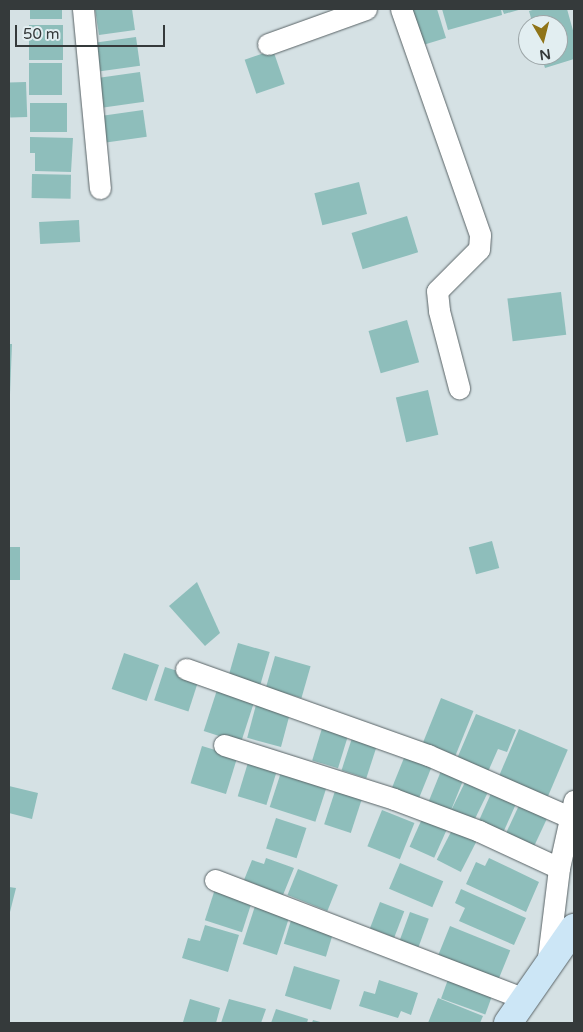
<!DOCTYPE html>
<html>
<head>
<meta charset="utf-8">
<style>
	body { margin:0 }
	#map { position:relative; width:583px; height:1032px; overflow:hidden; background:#d5e1e4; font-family:"Varela Round",sans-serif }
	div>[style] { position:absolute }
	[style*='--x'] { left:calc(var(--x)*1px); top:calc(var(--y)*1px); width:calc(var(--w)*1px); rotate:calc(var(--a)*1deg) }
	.building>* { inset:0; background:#8ebebb; transform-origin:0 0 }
	.roads { filter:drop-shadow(0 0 1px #596366) drop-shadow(0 0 1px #596366) }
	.street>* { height:21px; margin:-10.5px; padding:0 10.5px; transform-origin:10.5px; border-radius:10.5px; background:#fff }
	.secondary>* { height:28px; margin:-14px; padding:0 14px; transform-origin:14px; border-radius:14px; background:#cce6f6 }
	span { translate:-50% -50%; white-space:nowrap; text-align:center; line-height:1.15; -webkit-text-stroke:4px #e2eef1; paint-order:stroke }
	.frame { position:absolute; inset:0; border:10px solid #353a3b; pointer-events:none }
	.north { position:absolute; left:518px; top:15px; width:50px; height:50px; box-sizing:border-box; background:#e2eef1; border:1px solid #9da6a8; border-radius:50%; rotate:172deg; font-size:14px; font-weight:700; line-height:20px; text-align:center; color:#353a3b }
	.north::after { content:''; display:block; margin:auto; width:18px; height:22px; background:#8f7418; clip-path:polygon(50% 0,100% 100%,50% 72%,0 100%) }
	.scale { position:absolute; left:15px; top:25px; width:150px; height:22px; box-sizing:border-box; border:2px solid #353a3b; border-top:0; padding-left:6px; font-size:15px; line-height:18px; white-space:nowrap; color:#353a3b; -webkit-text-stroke:4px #e2eef1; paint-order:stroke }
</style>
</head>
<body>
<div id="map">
	<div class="building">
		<div style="left:30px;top:9px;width:32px;height:10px"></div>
		<div style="clip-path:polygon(95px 9px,132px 9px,135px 30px,99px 35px)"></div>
		<div style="clip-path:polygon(412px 9px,437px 9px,446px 38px,423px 45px)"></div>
		<div style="clip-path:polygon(442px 9px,501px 9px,502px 15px,448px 30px)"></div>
		<div style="clip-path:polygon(502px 9px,522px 9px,504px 14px)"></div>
		<div style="clip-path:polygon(536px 9px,567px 9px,574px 34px,574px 59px,545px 68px,541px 55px,558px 55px,558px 25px,533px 25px,529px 11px)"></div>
		<div style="left:29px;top:25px;width:34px;height:35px"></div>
		<div style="left:136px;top:37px;width:29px;height:40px;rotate:82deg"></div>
		<div style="left:273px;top:50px;width:36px;height:30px;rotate:71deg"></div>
		<div style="left:29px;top:63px;width:33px;height:32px"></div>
		<div style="left:140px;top:72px;width:30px;height:41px;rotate:82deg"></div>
		<div style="left:26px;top:82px;width:35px;height:17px;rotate:88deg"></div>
		<div style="left:30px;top:103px;width:37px;height:29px"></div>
		<div style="left:143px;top:110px;width:27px;height:41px;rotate:82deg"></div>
		<div style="clip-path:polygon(30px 137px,73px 138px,71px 172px,35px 171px,35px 153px,30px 153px)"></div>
		<div style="left:32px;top:174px;width:39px;height:24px;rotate:1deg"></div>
		<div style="left:359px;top:182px;width:33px;height:46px;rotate:76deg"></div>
		<div style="left:407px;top:216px;width:38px;height:58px;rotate:73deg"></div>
		<div style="left:79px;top:220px;width:22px;height:40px;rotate:87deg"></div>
		<div style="left:561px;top:292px;width:43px;height:54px;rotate:83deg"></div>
		<div style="left:407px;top:320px;width:44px;height:40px;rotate:74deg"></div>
		<div style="clip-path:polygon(9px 344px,12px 344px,10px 394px,9px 393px)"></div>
		<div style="left:428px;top:390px;width:46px;height:33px;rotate:77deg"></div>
		<div style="left:492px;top:541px;width:28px;height:24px;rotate:75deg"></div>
		<div style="left:9px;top:547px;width:11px;height:33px"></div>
		<div style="clip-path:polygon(197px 582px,220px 633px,205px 646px,169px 606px)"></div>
		<div style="left:238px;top:643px;width:33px;height:34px;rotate:16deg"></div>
		<div style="left:124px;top:653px;width:37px;height:38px;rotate:19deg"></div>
		<div style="left:275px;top:656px;width:37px;height:33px;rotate:16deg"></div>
		<div style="left:165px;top:667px;width:36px;height:35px;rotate:18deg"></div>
		<div style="left:217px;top:690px;width:39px;height:43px;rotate:18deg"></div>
		<div style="left:441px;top:698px;width:35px;height:48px;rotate:22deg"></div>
		<div style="left:256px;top:705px;width:35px;height:34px;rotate:15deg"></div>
		<div style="clip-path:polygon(476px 714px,516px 730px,507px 752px,498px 749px,487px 774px,456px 761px)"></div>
		<div style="left:323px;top:725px;width:27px;height:37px;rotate:17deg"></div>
		<div style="left:519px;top:729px;width:53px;height:52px;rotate:23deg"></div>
		<div style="left:353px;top:735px;width:26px;height:37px;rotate:18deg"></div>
		<div style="left:202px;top:746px;width:37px;height:39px;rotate:17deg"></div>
		<div style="left:406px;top:753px;width:29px;height:38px;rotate:22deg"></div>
		<div style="left:250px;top:756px;width:30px;height:42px;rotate:17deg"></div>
		<div style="left:283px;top:766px;width:48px;height:43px;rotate:18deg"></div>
		<div style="left:443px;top:766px;width:24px;height:38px;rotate:22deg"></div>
		<div style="left:468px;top:776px;width:25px;height:39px;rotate:26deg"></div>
		<div style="clip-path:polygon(9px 786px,38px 793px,32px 819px,9px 813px)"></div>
		<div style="left:493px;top:789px;width:27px;height:38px;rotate:24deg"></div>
		<div style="left:335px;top:791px;width:28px;height:35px;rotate:18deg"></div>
		<div style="left:521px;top:801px;width:31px;height:40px;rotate:25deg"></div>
		<div style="left:382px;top:810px;width:35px;height:39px;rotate:22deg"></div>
		<div style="left:425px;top:812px;width:27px;height:38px;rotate:24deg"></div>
		<div style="left:276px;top:818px;width:32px;height:32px;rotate:18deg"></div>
		<div style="left:454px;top:826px;width:27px;height:38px;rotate:27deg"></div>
		<div style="clip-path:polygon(266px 858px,294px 868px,283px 895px,244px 880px,252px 860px,264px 864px)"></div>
		<div style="clip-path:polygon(489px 858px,539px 882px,526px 912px,466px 884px,476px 862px,485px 866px)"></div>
		<div style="left:400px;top:863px;width:47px;height:28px;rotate:23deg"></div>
		<div style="left:298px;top:869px;width:43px;height:28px;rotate:22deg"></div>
		<div style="left:216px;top:886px;width:39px;height:36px;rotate:18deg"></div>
		<div style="clip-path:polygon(9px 887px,16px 888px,9px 916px)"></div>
		<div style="clip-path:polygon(461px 889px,526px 918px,514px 945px,459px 921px,465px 908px,455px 903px)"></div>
		<div style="left:380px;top:902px;width:26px;height:28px;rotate:21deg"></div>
		<div style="left:256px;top:903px;width:36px;height:43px;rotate:18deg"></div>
		<div style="left:410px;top:912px;width:20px;height:30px;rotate:20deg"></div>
		<div style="left:292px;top:917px;width:44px;height:28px;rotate:17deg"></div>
		<div style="clip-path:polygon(205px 925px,239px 935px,228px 972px,182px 958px,188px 938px,200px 941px)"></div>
		<div style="left:450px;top:926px;width:65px;height:31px;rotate:22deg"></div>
		<div style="left:294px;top:966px;width:48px;height:31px;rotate:17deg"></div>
		<div style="left:450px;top:974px;width:47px;height:26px;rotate:20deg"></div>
		<div style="clip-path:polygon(379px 980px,418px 993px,411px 1015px,401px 1011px,398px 1018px,359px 1006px,364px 991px,375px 994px)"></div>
		<div style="clip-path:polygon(438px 998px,483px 1016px,480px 1023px,428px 1023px)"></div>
		<div style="clip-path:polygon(190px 999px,220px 1008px,216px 1023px,183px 1022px)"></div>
		<div style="clip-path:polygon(229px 999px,266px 1009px,261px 1023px,221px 1023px)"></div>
		<div style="clip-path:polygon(276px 1009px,308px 1019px,307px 1023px,271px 1023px)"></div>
		<div style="clip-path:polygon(313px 1020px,324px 1023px,312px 1023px)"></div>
	</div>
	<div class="roads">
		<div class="street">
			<div style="--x:83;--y:9;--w:180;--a:84.6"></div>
			<div style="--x:401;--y:9;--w:239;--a:70.7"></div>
			<div style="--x:480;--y:235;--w:14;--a:94"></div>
			<div style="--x:479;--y:249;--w:59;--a:135"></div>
			<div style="--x:437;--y:291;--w:20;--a:84"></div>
			<div style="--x:439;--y:311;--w:80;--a:75.4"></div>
			<div style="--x:268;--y:44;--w:104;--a:-19.7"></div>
			<div style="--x:186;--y:669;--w:257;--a:19.6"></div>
			<div style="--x:428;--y:755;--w:154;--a:23.7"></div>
			<div style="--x:224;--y:745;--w:178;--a:17.6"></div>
			<div style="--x:394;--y:799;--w:91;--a:20.6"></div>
			<div style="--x:479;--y:831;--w:88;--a:24.8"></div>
			<div style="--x:215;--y:880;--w:332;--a:21"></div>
			<div style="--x:547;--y:966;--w:99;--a:-83"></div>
			<div style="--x:559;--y:868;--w:69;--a:-77.4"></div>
		</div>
		<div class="secondary">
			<div style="--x:508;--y:1023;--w:116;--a:-55.2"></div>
		</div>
	</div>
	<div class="frame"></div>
	<div class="north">N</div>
	<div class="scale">50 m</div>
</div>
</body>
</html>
